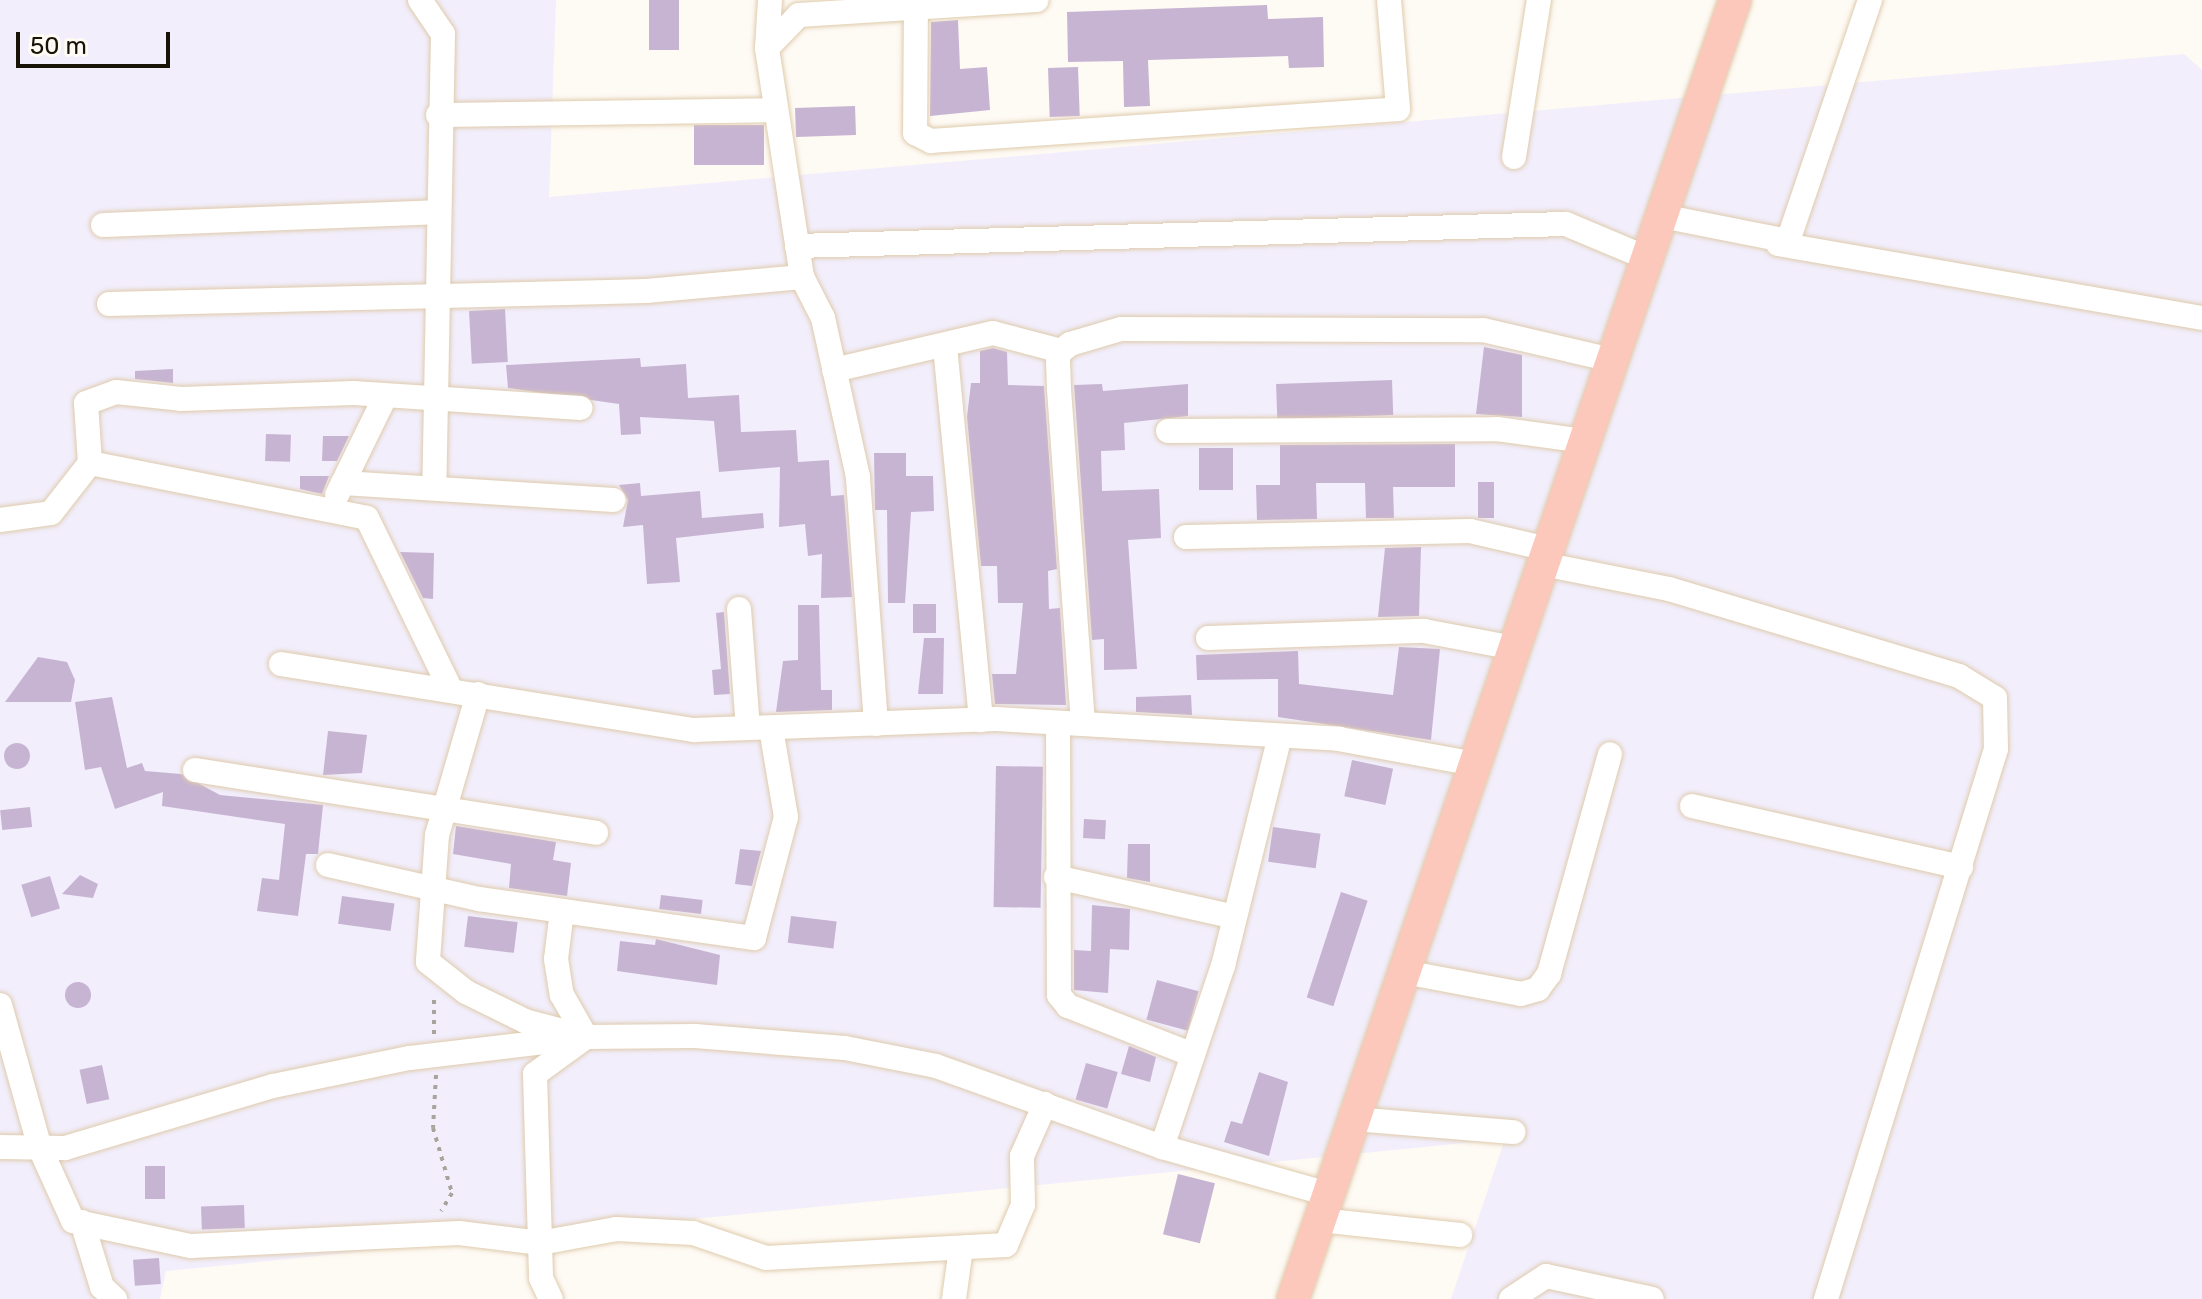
<!DOCTYPE html>
<html>
<head>
<meta charset="utf-8">
<style>
	body { margin:0 }
	#map { position:relative; width:2202px; height:1299px; overflow:hidden; background:#fefaf4; font-family:Rubik,sans-serif }
	div>[style] { position:absolute }
	[style*='--x'] { left:calc(var(--x)*1px); top:calc(var(--y)*1px); width:calc(var(--w)*1px); rotate:calc(var(--a)*1deg) }
	.industrial>* { inset:0; background:#f2eefc }
	.building>* { inset:0; background:#c7b4d3; transform-origin:0 0 }
	.round { border-radius:50% }
	.path>* { height:4px; margin-top:-2px; transform-origin:0; background:repeating-linear-gradient(90deg,#a8a39b 0 4px,transparent 0 10px) }
	.roads { filter:drop-shadow(0 0 2px #dfcbac) drop-shadow(0 0 2px #dfcbac) }
	.minor>* { height:24px; margin:-12px; padding:0 12px; transform-origin:12px; border-radius:12px; background:#fff }
	.major>* { height:32px; margin:-16px; padding:0 16px; transform-origin:16px; border-radius:16px; background:#fbc8bb }
	span { translate:-50% -50%; white-space:nowrap; text-align:center; line-height:1.15; -webkit-text-stroke:6px #fefaf4; paint-order:stroke }
	.scale { position:absolute; left:16px; top:32px; width:154px; height:36px; box-sizing:border-box; border:4px solid #191207; border-top:0; padding-left:10px; font-size:24px; line-height:28px; white-space:nowrap; color:#191207; -webkit-text-stroke:6px #fefaf4; paint-order:stroke }
</style>
</head>
<body>
<div id="map">
	<div class="industrial">
		<div style="clip-path:polygon(0 0,556px 0,549px 197px,2184px 54px,2202px 70px,2202px 1299px,1451px 1299px,1505px 1139px,166px 1271px,160px 1299px,0 1299px)"></div>
	</div>
	<div class="building">
		<div style="left:649px;top:0;width:30px;height:50px"></div>
		<div style="clip-path:polygon(1267px 5px,1268px 19px,1323px 17px,1324px 67px,1289px 68px,1288px 56px,1148px 60px,1150px 106px,1124px 107px,1123px 61px,1068px 62px,1067px 12px)"></div>
		<div style="clip-path:polygon(958px 20px,960px 69px,987px 67px,990px 110px,930px 116px,931px 22px)"></div>
		<div style="left:1078px;top:67px;width:49px;height:30px;rotate:88deg"></div>
		<div style="left:855px;top:106px;width:29px;height:60px;rotate:88deg"></div>
		<div style="left:764px;top:125px;width:40px;height:70px;rotate:90deg"></div>
		<div style="left:505px;top:309px;width:53px;height:36px;rotate:87deg"></div>
		<div style="clip-path:polygon(1484px 347px,1522px 355px,1522px 417px,1476px 414px)"></div>
		<div style="clip-path:polygon(993px 348px,1007px 352px,1008px 385px,1044px 386px,1057px 569px,1048px 571px,1049px 609px,1060px 608px,1066px 705px,995px 704px,992px 674px,1016px 674px,1023px 603px,998px 603px,997px 566px,981px 566px,967px 417px,971px 383px,980px 383px,980px 351px)"></div>
		<div style="clip-path:polygon(640px 358px,641px 367px,686px 364px,688px 398px,739px 395px,741px 432px,796px 430px,798px 462px,829px 460px,831px 496px,844px 495px,852px 597px,821px 598px,822px 554px,808px 556px,805px 524px,779px 527px,780px 467px,719px 472px,714px 421px,640px 417px,641px 434px,621px 435px,619px 404px,508px 388px,506px 365px)"></div>
		<div style="clip-path:polygon(173px 369px,173px 383px,135px 379px,135px 371px)"></div>
		<div style="left:1392px;top:380px;width:35px;height:116px;rotate:88deg"></div>
		<div style="clip-path:polygon(1102px 384px,1103px 391px,1188px 384px,1188px 416px,1124px 423px,1125px 450px,1101px 451px,1102px 491px,1159px 489px,1161px 538px,1128px 540px,1137px 669px,1104px 670px,1104px 639px,1092px 640px,1074px 385px)"></div>
		<div style="left:266px;top:434px;width:25px;height:27px;rotate:2deg"></div>
		<div style="clip-path:polygon(323px 436px,349px 436px,337px 461px,322px 461px)"></div>
		<div style="clip-path:polygon(1455px 444px,1455px 487px,1393px 487px,1394px 518px,1366px 518px,1365px 483px,1316px 483px,1317px 519px,1257px 520px,1256px 485px,1280px 485px,1280px 445px)"></div>
		<div style="left:1199px;top:448px;width:34px;height:42px"></div>
		<div style="clip-path:polygon(874px 453px,906px 453px,906px 476px,933px 476px,934px 511px,911px 512px,905px 603px,888px 603px,887px 510px,875px 510px)"></div>
		<div style="clip-path:polygon(300px 476px,329px 476px,322px 494px,300px 489px)"></div>
		<div style="left:1494px;top:482px;width:36px;height:16px;rotate:90deg"></div>
		<div style="clip-path:polygon(640px 483px,641px 496px,700px 491px,702px 518px,763px 513px,764px 528px,676px 538px,680px 582px,647px 584px,643px 525px,623px 527px,628px 500px,619px 485px)"></div>
		<div style="clip-path:polygon(1421px 547px,1419px 616px,1378px 617px,1385px 548px)"></div>
		<div style="clip-path:polygon(400px 552px,434px 553px,433px 599px,423px 598px)"></div>
		<div style="left:913px;top:604px;width:23px;height:29px"></div>
		<div style="clip-path:polygon(798px 605px,819px 605px,821px 690px,832px 690px,832px 710px,776px 712px,783px 661px,798px 660px)"></div>
		<div style="clip-path:polygon(724px 612px,730px 694px,714px 695px,712px 670px,721px 669px,716px 613px)"></div>
		<div style="clip-path:polygon(924px 638px,944px 638px,943px 694px,918px 694px)"></div>
		<div style="clip-path:polygon(1399px 647px,1440px 649px,1431px 740px,1278px 717px,1278px 679px,1197px 680px,1196px 655px,1298px 651px,1299px 684px,1393px 695px)"></div>
		<div style="clip-path:polygon(38px 657px,67px 662px,75px 680px,71px 702px,5px 702px)"></div>
		<div style="clip-path:polygon(1191px 695px,1192px 715px,1136px 712px,1136px 697px)"></div>
		<div style="clip-path:polygon(112px 697px,127px 768px,142px 763px,145px 771px,181px 774px,220px 795px,323px 805px,318px 854px,306px 854px,298px 916px,257px 911px,262px 878px,279px 880px,285px 824px,162px 806px,163px 792px,115px 809px,101px 767px,85px 770px,75px 702px)"></div>
		<div style="clip-path:polygon(328px 731px,367px 735px,362px 773px,323px 775px)"></div>
		<div class="round" style="left:4px;top:743px;width:26px;height:26px"></div>
		<div style="left:1352px;top:760px;width:42px;height:37px;rotate:12deg"></div>
		<div style="left:996px;top:766px;width:47px;height:141px;rotate:1deg"></div>
		<div style="left:30px;top:807px;width:20px;height:30px;rotate:84deg"></div>
		<div style="left:1084px;top:819px;width:22px;height:19px;rotate:3deg"></div>
		<div style="clip-path:polygon(456px 826px,556px 842px,553px 860px,571px 863px,567px 896px,509px 888px,511px 864px,453px 854px)"></div>
		<div style="left:1273px;top:827px;width:48px;height:35px;rotate:8deg"></div>
		<div style="clip-path:polygon(1128px 844px,1150px 844px,1150px 882px,1127px 878px)"></div>
		<div style="clip-path:polygon(740px 849px,761px 851px,752px 886px,735px 884px)"></div>
		<div style="clip-path:polygon(80px 875px,98px 884px,93px 898px,62px 894px)"></div>
		<div style="left:50px;top:876px;width:34px;height:30px;rotate:73deg"></div>
		<div style="left:1341px;top:892px;width:28px;height:111px;rotate:18deg"></div>
		<div style="left:661px;top:895px;width:42px;height:14px;rotate:7deg"></div>
		<div style="left:342px;top:896px;width:53px;height:28px;rotate:8deg"></div>
		<div style="clip-path:polygon(1092px 905px,1130px 909px,1129px 950px,1110px 949px,1108px 993px,1074px 990px,1074px 950px,1091px 951px)"></div>
		<div style="left:468px;top:916px;width:50px;height:31px;rotate:7deg"></div>
		<div style="left:791px;top:916px;width:46px;height:27px;rotate:7deg"></div>
		<div style="clip-path:polygon(656px 939px,720px 955px,717px 985px,617px 971px,620px 941px,655px 945px)"></div>
		<div style="left:1157px;top:980px;width:43px;height:41px;rotate:15deg"></div>
		<div class="round" style="left:65px;top:982px;width:26px;height:26px"></div>
		<div style="clip-path:polygon(1129px 1046px,1156px 1057px,1150px 1082px,1121px 1074px)"></div>
		<div style="left:1086px;top:1063px;width:33px;height:38px;rotate:16deg"></div>
		<div style="left:102px;top:1065px;width:35px;height:23px;rotate:78deg"></div>
		<div style="clip-path:polygon(1259px 1072px,1288px 1082px,1269px 1156px,1224px 1142px,1231px 1121px,1242px 1124px)"></div>
		<div style="left:145px;top:1166px;width:20px;height:33px"></div>
		<div style="left:1178px;top:1174px;width:38px;height:62px;rotate:14deg"></div>
		<div style="left:244px;top:1205px;width:23px;height:43px;rotate:88deg"></div>
		<div style="left:159px;top:1258px;width:26px;height:26px;rotate:86deg"></div>
	</div>
	<div class="path">
		<div style="--x:434;--y:1034;--w:39;--a:-90"></div>
		<div style="--x:436;--y:1075;--w:53;--a:93.2"></div>
		<div style="--x:433;--y:1128;--w:68;--a:73.7"></div>
		<div style="--x:452;--y:1193;--w:21;--a:121"></div>
	</div>
	<div class="roads">
		<div class="minor">
			<div style="--x:420;--y:0;--w:41;--a:55.9"></div>
			<div style="--x:443;--y:34;--w:454;--a:91.1"></div>
			<div style="--x:916;--y:0;--w:133;--a:90.4"></div>
			<div style="--x:915;--y:133;--w:18;--a:27"></div>
			<div style="--x:931;--y:141;--w:468;--a:-3.9"></div>
			<div style="--x:1398;--y:109;--w:109;--a:-94.7"></div>
			<div style="--x:767;--y:48;--w:48;--a:-86.4"></div>
			<div style="--x:438;--y:115;--w:338;--a:-0.8"></div>
			<div style="--x:1514;--y:157;--w:159;--a:-81"></div>
			<div style="--x:1662;--y:216;--w:128;--a:11.2"></div>
			<div style="--x:1788;--y:241;--w:255;--a:-71.2"></div>
			<div style="--x:103;--y:225;--w:334;--a:-2.2"></div>
			<div style="--x:1778;--y:244;--w:430;--a:9.9"></div>
			<div style="--x:797;--y:246;--w:769;--a:-1.64"></div>
			<div style="--x:1566;--y:224;--w:88;--a:22.8"></div>
			<div style="--x:109;--y:304;--w:537;--a:-1.39"></div>
			<div style="--x:646;--y:291;--w:157;--a:-5.1"></div>
			<div style="--x:945;--y:346;--w:376;--a:84.5"></div>
			<div style="--x:834;--y:370;--w:163;--a:-13.1"></div>
			<div style="--x:993;--y:333;--w:70;--a:14.8"></div>
			<div style="--x:1168;--y:431;--w:329;--a:-0.3"></div>
			<div style="--x:1497;--y:429;--w:89;--a:7.8"></div>
			<div style="--x:90;--y:463;--w:282;--a:11.2"></div>
			<div style="--x:367;--y:518;--w:191;--a:64"></div>
			<div style="--x:343;--y:483;--w:271;--a:3.6"></div>
			<div style="--x:337;--y:495;--w:109;--a:-63.9"></div>
			<div style="--x:0;--y:520;--w:51;--a:-7.8"></div>
			<div style="--x:51;--y:513;--w:63;--a:-52"></div>
			<div style="--x:90;--y:463;--w:60;--a:-93.8"></div>
			<div style="--x:86;--y:403;--w:32;--a:-20"></div>
			<div style="--x:116;--y:392;--w:65;--a:6.1"></div>
			<div style="--x:181;--y:399;--w:173;--a:-2"></div>
			<div style="--x:354;--y:393;--w:227;--a:3.8"></div>
			<div style="--x:1186;--y:537;--w:284;--a:-1.2"></div>
			<div style="--x:1470;--y:531;--w:80;--a:13"></div>
			<div style="--x:1543;--y:564;--w:128;--a:11.2"></div>
			<div style="--x:1669;--y:589;--w:303;--a:16.7"></div>
			<div style="--x:1959;--y:676;--w:42;--a:31.4"></div>
			<div style="--x:1995;--y:698;--w:51;--a:88.9"></div>
			<div style="--x:1996;--y:749;--w:576;--a:107.18"></div>
			<div style="--x:739;--y:609;--w:119;--a:85.7"></div>
			<div style="--x:1208;--y:638;--w:216;--a:-1.9"></div>
			<div style="--x:1424;--y:631;--w:92;--a:10.7"></div>
			<div style="--x:281;--y:664;--w:418;--a:9.1"></div>
			<div style="--x:694;--y:730;--w:302;--a:-2.1"></div>
			<div style="--x:996;--y:719;--w:344;--a:3.3"></div>
			<div style="--x:1339;--y:739;--w:138;--a:10.4"></div>
			<div style="--x:478;--y:694;--w:147;--a:106.2"></div>
			<div style="--x:437;--y:835;--w:127;--a:94.1"></div>
			<div style="--x:428;--y:962;--w:48;--a:38.3"></div>
			<div style="--x:466;--y:992;--w:66;--a:26.2"></div>
			<div style="--x:525;--y:1021;--w:63;--a:14.7"></div>
			<div style="--x:586;--y:1037;--w:63;--a:144"></div>
			<div style="--x:535;--y:1074;--w:204;--a:88.3"></div>
			<div style="--x:541;--y:1278;--w:23;--a:65"></div>
			<div style="--x:1058;--y:723;--w:272;--a:89.8"></div>
			<div style="--x:1059;--y:995;--w:14;--a:51"></div>
			<div style="--x:1068;--y:1006;--w:134;--a:21.4"></div>
			<div style="--x:876;--y:724;--w:248;--a:-94.2"></div>
			<div style="--x:858;--y:477;--w:163;--a:-102.4"></div>
			<div style="--x:823;--y:318;--w:46;--a:-117.1"></div>
			<div style="--x:802;--y:277;--w:232;--a:-98.7"></div>
			<div style="--x:767;--y:48;--w:46;--a:-45.9"></div>
			<div style="--x:799;--y:15;--w:238;--a:-3.6"></div>
			<div style="--x:1083;--y:724;--w:336;--a:-94.1"></div>
			<div style="--x:1059;--y:389;--w:35;--a:-92"></div>
			<div style="--x:1058;--y:354;--w:16;--a:-40"></div>
			<div style="--x:1070;--y:344;--w:53;--a:-16.4"></div>
			<div style="--x:1121;--y:329;--w:362;--a:0.2"></div>
			<div style="--x:1483;--y:330;--w:132;--a:13.1"></div>
			<div style="--x:195;--y:770;--w:406;--a:8.9"></div>
			<div style="--x:1692;--y:806;--w:276;--a:12.8"></div>
			<div style="--x:328;--y:865;--w:155;--a:12.7"></div>
			<div style="--x:479;--y:899;--w:278;--a:8.1"></div>
			<div style="--x:754;--y:938;--w:125;--a:-75.2"></div>
			<div style="--x:786;--y:817;--w:90;--a:-99.6"></div>
			<div style="--x:1056;--y:877;--w:183;--a:12.6"></div>
			<div style="--x:562;--y:911;--w:48;--a:97.1"></div>
			<div style="--x:556;--y:959;--w:36;--a:81"></div>
			<div style="--x:562;--y:995;--w:48;--a:60.3"></div>
			<div style="--x:1404;--y:972;--w:119;--a:10.6"></div>
			<div style="--x:1521;--y:994;--w:18;--a:-16"></div>
			<div style="--x:1538;--y:989;--w:19;--a:-54"></div>
			<div style="--x:1549;--y:974;--w:228;--a:-74.5"></div>
			<div style="--x:0;--y:1005;--w:148;--a:74.4"></div>
			<div style="--x:40;--y:1148;--w:80;--a:65.7"></div>
			<div style="--x:73;--y:1221;--w:121;--a:12"></div>
			<div style="--x:191;--y:1246;--w:268;--a:-2.8"></div>
			<div style="--x:459;--y:1233;--w:82;--a:7"></div>
			<div style="--x:540;--y:1243;--w:77;--a:-10.4"></div>
			<div style="--x:616;--y:1229;--w:77;--a:3"></div>
			<div style="--x:693;--y:1233;--w:77;--a:18.9"></div>
			<div style="--x:766;--y:1258;--w:240;--a:-3.1"></div>
			<div style="--x:1006;--y:1245;--w:43;--a:-67"></div>
			<div style="--x:1023;--y:1205;--w:49;--a:-91.2"></div>
			<div style="--x:1022;--y:1156;--w:57;--a:-66.1"></div>
			<div style="--x:1354;--y:1119;--w:160;--a:4.7"></div>
			<div style="--x:0;--y:1147;--w:65;--a:0.9"></div>
			<div style="--x:65;--y:1148;--w:217;--a:-16.6"></div>
			<div style="--x:273;--y:1086;--w:140;--a:-11.6"></div>
			<div style="--x:410;--y:1058;--w:177;--a:-6.8"></div>
			<div style="--x:586;--y:1037;--w:109;--a:-0.5"></div>
			<div style="--x:695;--y:1036;--w:150;--a:4.6"></div>
			<div style="--x:845;--y:1048;--w:93;--a:11.2"></div>
			<div style="--x:936;--y:1066;--w:240;--a:19.7"></div>
			<div style="--x:1162;--y:1147;--w:173;--a:15.8"></div>
			<div style="--x:1162;--y:1147;--w:191;--a:-71.4"></div>
			<div style="--x:1223;--y:966;--w:237;--a:-76.1"></div>
			<div style="--x:1320;--y:1220;--w:141;--a:6.1"></div>
			<div style="--x:82;--y:1222;--w:68;--a:72.9"></div>
			<div style="--x:102;--y:1287;--w:18;--a:43"></div>
			<div style="--x:954;--y:1299;--w:51;--a:-82.2"></div>
			<div style="--x:1511;--y:1299;--w:42;--a:-33.3"></div>
			<div style="--x:1546;--y:1276;--w:108;--a:12.2"></div>
		</div>
		<div class="major">
			<div style="--x:1293;--y:1299;--w:1372;--a:-71.21"></div>
		</div>
	</div>
	<div class="scale">50 m</div>
</div>
</body>
</html>
